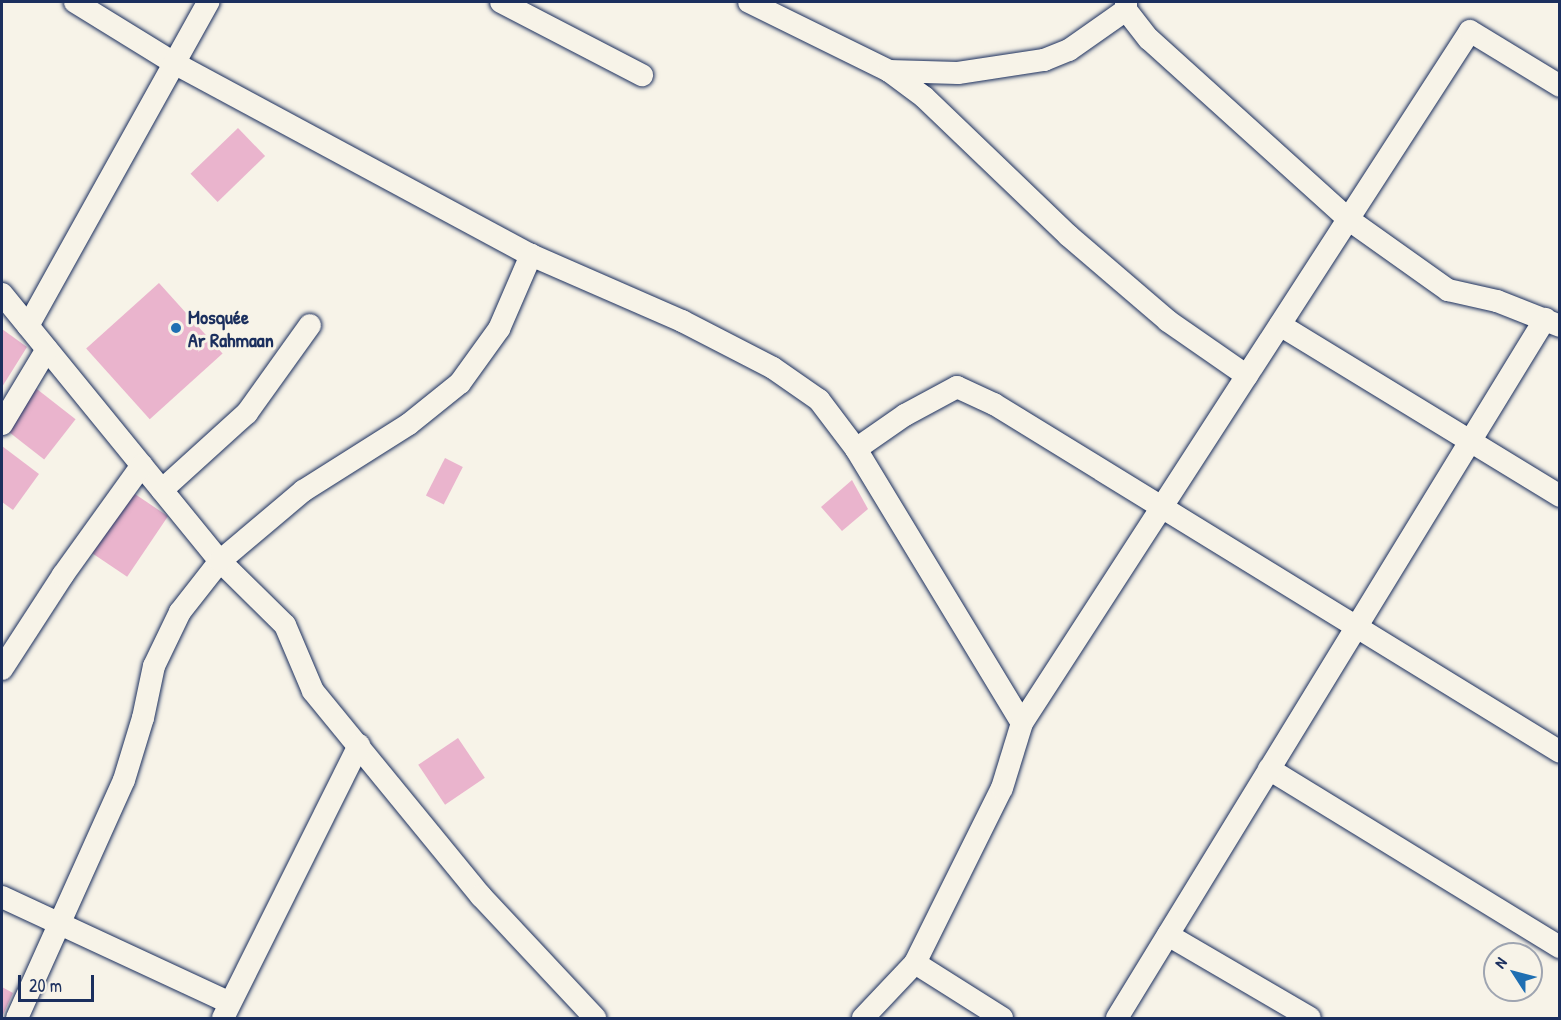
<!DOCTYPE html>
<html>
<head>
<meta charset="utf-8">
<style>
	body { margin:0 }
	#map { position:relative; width:1561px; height:1020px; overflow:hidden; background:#f7f3e8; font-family:"Patrick Hand",sans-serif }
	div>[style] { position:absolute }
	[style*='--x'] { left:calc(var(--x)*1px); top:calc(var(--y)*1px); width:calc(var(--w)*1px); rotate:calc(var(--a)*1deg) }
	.building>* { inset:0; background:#eab4cd; transform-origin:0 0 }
	.roads { filter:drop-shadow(0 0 2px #1b2f5e) drop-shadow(0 0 2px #1b2f5e) }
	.street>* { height:22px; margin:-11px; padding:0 11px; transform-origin:11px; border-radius:11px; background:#f7f3e8 }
	.dots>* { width:16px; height:16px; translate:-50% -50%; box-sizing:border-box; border:3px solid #f7f3e8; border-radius:50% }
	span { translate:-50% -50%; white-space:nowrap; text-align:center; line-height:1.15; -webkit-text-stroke:6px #f7f3e8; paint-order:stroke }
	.poi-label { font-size:20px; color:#1b2f5e; font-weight:700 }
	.left { translate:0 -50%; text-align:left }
	.frame { position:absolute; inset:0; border:3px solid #1b2f5e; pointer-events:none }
	.north { position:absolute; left:1483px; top:942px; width:60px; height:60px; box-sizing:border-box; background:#f7f3e8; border:2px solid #9fa5b1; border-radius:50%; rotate:306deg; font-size:16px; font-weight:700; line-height:24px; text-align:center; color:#1b2f5e }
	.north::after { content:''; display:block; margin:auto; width:21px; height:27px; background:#1f6fb2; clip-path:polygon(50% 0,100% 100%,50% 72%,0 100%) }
	.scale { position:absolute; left:18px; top:975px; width:76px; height:27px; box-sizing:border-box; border:3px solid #1b2f5e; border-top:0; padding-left:8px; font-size:18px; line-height:21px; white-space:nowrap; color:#1b2f5e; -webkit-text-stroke:4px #f7f3e8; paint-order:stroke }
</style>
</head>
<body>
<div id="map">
	<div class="building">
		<div style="left:238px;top:128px;width:39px;height:66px;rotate:46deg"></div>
		<div style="left:159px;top:283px;width:95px;height:98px;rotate:48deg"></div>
		<div style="clip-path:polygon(2px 329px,27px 347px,2px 387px)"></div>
		<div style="left:33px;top:386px;width:54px;height:51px;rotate:38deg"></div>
		<div style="clip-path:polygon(2px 446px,39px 474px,13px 510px,2px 502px)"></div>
		<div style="left:445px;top:458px;width:20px;height:42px;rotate:27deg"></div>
		<div style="clip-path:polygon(852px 480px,868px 509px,842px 531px,821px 507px)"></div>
		<div style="left:129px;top:490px;width:47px;height:73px;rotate:34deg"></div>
		<div style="left:458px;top:738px;width:48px;height:48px;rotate:56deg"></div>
		<div style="clip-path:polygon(2px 987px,13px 993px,2px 1017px)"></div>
	</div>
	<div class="roads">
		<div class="street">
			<div style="--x:75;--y:2;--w:116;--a:31.6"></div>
			<div style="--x:174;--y:63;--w:405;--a:28.3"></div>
			<div style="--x:531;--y:255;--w:165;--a:23.6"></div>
			<div style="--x:682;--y:321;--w:102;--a:27.3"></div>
			<div style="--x:773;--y:368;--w:56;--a:34.8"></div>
			<div style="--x:819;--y:400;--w:61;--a:52.9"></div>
			<div style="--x:856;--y:449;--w:60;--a:-34.8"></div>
			<div style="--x:905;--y:415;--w:59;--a:-28.3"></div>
			<div style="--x:957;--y:387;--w:41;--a:24.7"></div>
			<div style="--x:994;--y:404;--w:664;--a:31.58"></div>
			<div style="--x:501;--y:2;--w:159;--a:27.4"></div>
			<div style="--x:749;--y:2;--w:156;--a:26.2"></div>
			<div style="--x:889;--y:71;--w:44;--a:36.6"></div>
			<div style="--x:924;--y:97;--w:201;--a:43.8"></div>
			<div style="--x:1069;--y:236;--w:130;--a:40.6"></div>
			<div style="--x:1168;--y:321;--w:96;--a:34.8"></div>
			<div style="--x:1126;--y:2;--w:8;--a:90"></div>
			<div style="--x:1126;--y:10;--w:37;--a:52"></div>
			<div style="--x:1149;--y:39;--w:268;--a:42.1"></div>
			<div style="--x:1348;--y:219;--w:123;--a:35.4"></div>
			<div style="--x:1448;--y:290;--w:50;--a:12.7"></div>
			<div style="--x:1497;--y:301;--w:68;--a:21.6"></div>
			<div style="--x:889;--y:71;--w:69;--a:1.7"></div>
			<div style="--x:958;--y:73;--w:87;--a:-8.6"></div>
			<div style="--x:1044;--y:60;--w:27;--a:-22"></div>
			<div style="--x:1069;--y:50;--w:70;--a:-35.1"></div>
			<div style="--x:2;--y:294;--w:345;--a:50.8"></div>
			<div style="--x:220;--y:561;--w:91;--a:44.6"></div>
			<div style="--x:285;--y:625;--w:72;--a:67"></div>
			<div style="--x:313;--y:691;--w:265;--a:50.7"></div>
			<div style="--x:481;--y:896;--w:167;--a:46.9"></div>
			<div style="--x:1280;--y:325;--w:328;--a:31.4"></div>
			<div style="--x:28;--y:326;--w:371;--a:-60.9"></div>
			<div style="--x:2;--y:424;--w:87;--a:-59"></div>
			<div style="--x:856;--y:449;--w:320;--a:58.8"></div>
			<div style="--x:162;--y:490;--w:115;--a:-42.2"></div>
			<div style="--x:247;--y:413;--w:108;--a:-54.4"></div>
			<div style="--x:2;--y:669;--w:112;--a:-57"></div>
			<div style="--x:63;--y:575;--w:135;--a:-54.3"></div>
			<div style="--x:1269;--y:769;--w:341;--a:31.5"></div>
			<div style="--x:2;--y:897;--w:251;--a:24.9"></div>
			<div style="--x:1168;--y:935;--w:164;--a:30.3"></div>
			<div style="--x:915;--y:963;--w:103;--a:32.3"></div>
			<div style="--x:17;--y:1018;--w:261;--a:-65.8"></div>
			<div style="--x:124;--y:780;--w:65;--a:-73"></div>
			<div style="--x:143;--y:718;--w:53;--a:-78.1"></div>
			<div style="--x:154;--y:666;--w:60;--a:-64.3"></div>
			<div style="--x:180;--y:612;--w:65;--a:-51.9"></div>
			<div style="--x:220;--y:561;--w:109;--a:-40.1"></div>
			<div style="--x:303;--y:491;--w:125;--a:-32.3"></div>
			<div style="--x:409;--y:424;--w:65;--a:-38.8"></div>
			<div style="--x:460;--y:383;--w:67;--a:-54.2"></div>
			<div style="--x:499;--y:329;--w:81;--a:-66.6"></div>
			<div style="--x:223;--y:1018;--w:305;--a:-63.5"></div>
			<div style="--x:863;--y:1018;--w:76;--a:-46.6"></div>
			<div style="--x:915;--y:963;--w:195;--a:-63.6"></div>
			<div style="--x:1002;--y:788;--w:68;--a:-72.9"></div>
			<div style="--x:1022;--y:723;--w:824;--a:-57.08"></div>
			<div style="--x:1470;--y:31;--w:105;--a:31.4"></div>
			<div style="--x:1117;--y:1018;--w:820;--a:-58.52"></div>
		</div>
	</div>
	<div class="dots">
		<div style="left:176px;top:328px;background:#1f6fb2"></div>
	</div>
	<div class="poi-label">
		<span class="left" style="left:188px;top:328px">Mosquée<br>Ar Rahmaan</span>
	</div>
	<div class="frame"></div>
	<div class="north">N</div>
	<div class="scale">20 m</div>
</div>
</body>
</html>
